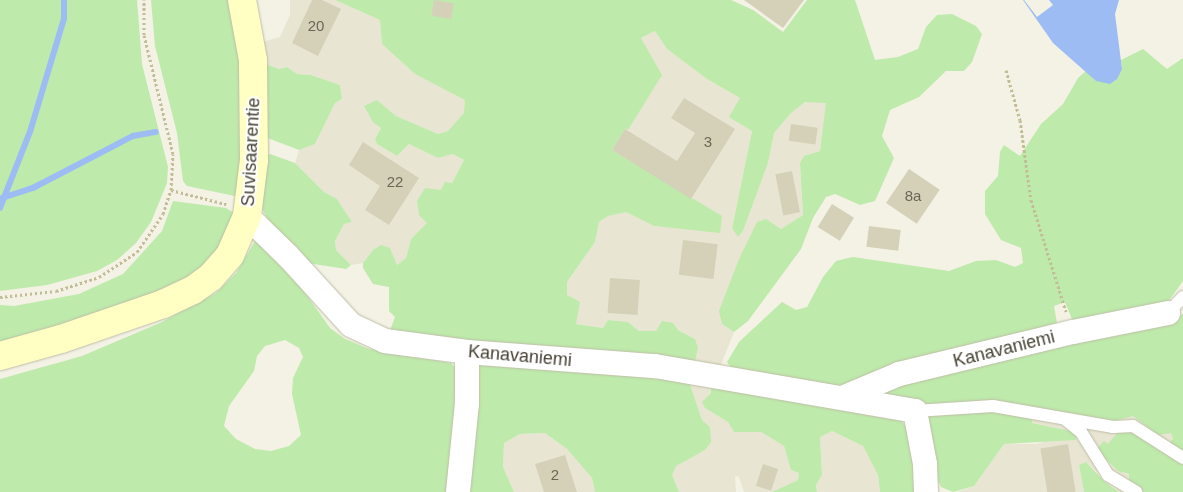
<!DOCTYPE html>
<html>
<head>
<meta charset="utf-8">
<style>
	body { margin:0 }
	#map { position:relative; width:1183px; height:492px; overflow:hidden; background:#f3f2e4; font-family:Arial,sans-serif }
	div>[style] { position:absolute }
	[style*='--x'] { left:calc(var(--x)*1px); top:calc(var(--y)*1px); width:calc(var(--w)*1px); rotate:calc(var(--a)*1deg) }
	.residential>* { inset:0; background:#e8e6d2 }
	.green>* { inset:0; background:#beeaab }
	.water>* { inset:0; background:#9dbcf4 }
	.pier>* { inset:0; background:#f3f2e4 }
	.stream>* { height:5.5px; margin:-2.75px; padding:0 2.75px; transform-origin:2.75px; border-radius:2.75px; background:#9dbcf4 }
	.building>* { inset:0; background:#d5d1b9; transform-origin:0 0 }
	.path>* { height:3px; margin-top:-1.5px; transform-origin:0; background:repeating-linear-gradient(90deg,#c2bd97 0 2.5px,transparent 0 5px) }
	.roads { filter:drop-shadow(0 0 1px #bfbda7) drop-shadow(0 0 1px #bfbda7) }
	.lane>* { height:12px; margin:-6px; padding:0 6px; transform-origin:6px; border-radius:6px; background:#fff }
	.street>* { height:24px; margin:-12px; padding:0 12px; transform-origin:12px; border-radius:12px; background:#fff }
	.secondary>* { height:28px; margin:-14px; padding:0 14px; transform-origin:14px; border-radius:14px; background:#ffffc3 }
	span { translate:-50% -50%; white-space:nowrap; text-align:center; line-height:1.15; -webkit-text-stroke:4px #fff; paint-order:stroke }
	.number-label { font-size:15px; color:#6a6655 }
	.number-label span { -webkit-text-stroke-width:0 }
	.street-label { font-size:18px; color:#464334 }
</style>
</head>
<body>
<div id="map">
	<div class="residential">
		<div style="clip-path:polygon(290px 0,335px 0,380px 20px,382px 44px,415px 74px,465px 99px,465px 113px,448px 131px,438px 134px,396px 116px,377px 100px,381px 128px,375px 139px,377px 144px,397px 156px,409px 144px,438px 158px,453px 154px,464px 160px,452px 183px,441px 190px,425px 189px,417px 201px,428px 223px,411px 239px,406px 258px,397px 265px,390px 248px,373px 250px,363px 263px,351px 265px,336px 250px,335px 241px,344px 224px,352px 222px,337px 199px,324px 192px,295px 163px,299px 150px,315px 144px,335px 103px,342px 99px,340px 85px,311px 75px,297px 74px,287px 67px,279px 69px,263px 63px,262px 42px,280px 37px,290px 15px)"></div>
		<div style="clip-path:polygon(655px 31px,667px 49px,707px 79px,740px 98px,752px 131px,732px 227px,738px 237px,743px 231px,768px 163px,774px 133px,791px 113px,805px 102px,827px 102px,820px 151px,805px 156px,800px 163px,803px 215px,781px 229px,766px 219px,722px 324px,734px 332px,719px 370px,694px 365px,695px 339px,662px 321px,656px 331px,639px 331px,628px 322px,608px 320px,603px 328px,576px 324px,567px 295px,567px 282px,595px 242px,599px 222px,608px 216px,626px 212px,654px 226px,720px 232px,692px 197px,612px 150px,625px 129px,628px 130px,661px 75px,641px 38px)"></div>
		<div style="clip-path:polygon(1162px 356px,1173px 439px,1162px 449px,1119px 431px,1101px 457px,1118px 471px,1183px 492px,1119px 492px,1086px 462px,1079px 465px,1084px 492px,957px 492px,974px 486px,1004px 444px,1037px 444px,1074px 432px,1032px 423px,1035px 408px,1115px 421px,1133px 416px)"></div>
		<div style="clip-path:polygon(689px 381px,712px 385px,705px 408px,728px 422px,734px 432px,761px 432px,784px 446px,791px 470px,800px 473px,798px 480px,772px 492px,744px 492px,739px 477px,735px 476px,736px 492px,679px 492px,671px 475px,676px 465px,705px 450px,710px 427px,702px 420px)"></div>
		<div style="clip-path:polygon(832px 431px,863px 446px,878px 475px,880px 492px,817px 492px,816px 485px,822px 475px,820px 437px)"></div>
		<div style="clip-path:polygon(545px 433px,567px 449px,592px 478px,595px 492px,514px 492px,503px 467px,504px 443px,520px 434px)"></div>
	</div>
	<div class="green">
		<div style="clip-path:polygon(0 0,137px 0,142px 64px,168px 167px,167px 183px,151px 222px,136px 243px,117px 260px,97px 271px,47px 285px,0 291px)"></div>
		<div style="clip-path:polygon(151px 0,231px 0,238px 36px,243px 111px,239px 190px,235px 196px,187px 186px,183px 181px,177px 133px,155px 46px)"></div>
		<div style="clip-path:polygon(335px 0,731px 0,753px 10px,783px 32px,807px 0,855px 0,875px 60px,898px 57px,918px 49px,926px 27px,937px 15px,952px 14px,976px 26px,982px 34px,972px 62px,964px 71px,946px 71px,919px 97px,890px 110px,882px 136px,894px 158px,875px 201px,860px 205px,835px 194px,826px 197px,813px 218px,801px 249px,748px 321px,734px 332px,722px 324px,719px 311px,739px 259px,757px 222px,766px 219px,781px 229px,803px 215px,800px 163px,804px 156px,820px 151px,826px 103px,805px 102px,791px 113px,774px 133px,768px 163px,743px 231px,738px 237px,732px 228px,752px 131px,729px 117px,740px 98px,707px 79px,667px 49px,655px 31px,641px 38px,662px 75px,628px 130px,625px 129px,612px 150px,722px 216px,720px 233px,654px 226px,626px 212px,608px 216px,599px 222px,595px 242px,567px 282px,567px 295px,580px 302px,576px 324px,603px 328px,608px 320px,628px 322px,639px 331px,656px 331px,662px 321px,673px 323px,678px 330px,695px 339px,698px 348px,694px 365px,389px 333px,395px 317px,389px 311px,389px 287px,373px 284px,363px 268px,363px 263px,373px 250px,381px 245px,390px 248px,397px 265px,406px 258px,411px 239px,427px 223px,419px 215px,417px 201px,425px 188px,441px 190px,445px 182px,452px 183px,464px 160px,453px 154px,438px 158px,409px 144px,397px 156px,377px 144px,375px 139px,381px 128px,373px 122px,364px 106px,377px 100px,396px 116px,438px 134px,448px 131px,464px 113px,465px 100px,415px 74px,382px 44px,380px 20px)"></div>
		<div style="clip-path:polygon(1143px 49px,1167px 69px,1183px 58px,1183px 281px,1165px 306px,1084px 327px,1072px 319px,1065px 302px,1054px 306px,1057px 323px,1050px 333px,842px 393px,730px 367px,727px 362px,739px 342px,782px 302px,796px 310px,807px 307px,823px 277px,836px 261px,853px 257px,949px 271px,976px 261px,996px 260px,1015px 267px,1023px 263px,1021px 248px,1001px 240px,985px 214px,985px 191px,998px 176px,1000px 152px,1004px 145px,1020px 156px,1041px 124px,1063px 104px,1078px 78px,1086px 71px,1096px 81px,1122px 69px,1121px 60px)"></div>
		<div style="clip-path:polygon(263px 63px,279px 69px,287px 67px,297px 74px,311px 75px,340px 85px,342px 99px,335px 103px,315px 144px,299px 150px,265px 137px)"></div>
		<div style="clip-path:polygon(270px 154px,295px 163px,324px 192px,337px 199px,352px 222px,344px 224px,335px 241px,336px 250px,351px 265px,346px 269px,307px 263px,269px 223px,262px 208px,263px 162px,265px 155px)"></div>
		<div style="clip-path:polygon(173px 201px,226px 208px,237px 215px,229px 233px,204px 268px,181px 284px,153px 296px,0 345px,0 305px,14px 306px,79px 294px,123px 274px,162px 231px)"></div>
		<div style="clip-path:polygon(evenodd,255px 241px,286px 266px,330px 328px,345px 339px,369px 349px,451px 363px,456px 369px,450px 492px,0 492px,0 379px,82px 356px,162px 322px,216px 293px,236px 273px,255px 241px,285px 340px,299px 348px,303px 357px,293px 378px,292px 394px,301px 435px,289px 446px,271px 451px,255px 449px,236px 439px,224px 426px,229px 406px,254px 371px,257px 356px,265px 346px,285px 340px)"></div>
		<div style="clip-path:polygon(1183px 314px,1183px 492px,1145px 492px,1129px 485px,1129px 474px,1118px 471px,1097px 451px,1099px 446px,1104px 441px,1108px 444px,1119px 431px,1131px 431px,1162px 449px,1173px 439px,1171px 433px,1158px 435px,1133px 416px,1115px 421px,1034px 409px,1032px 423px,1075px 432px,1076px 440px,1004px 444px,974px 486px,953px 492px,941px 487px,932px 468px,922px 426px,866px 393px,910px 377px,1163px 323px)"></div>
		<div style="clip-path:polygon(481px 357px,689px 381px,702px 420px,710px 427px,711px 442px,705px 450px,676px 466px,672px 475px,679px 492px,595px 492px,592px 478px,567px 449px,545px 433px,520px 434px,504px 443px,503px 467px,514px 492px,467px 492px,476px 362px)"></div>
		<div style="clip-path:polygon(712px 385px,901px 421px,914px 434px,920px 492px,880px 492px,878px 475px,863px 446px,832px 431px,820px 437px,822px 475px,816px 485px,817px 492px,772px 492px,798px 480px,799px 473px,791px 470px,784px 446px,761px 432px,734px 432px,728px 422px,705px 408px,702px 402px,710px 394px)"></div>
		<div style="clip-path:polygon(1086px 462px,1105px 482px,1119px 492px,1084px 492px,1079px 465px)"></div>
	</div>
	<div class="water">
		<div style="clip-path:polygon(1023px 0,1119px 0,1115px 14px,1122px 69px,1117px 79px,1110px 84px,1096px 81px,1053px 43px)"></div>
	</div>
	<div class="pier">
		<div style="clip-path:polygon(1024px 0,1049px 0,1053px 5px,1037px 17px)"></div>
	</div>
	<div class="stream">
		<div style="--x:2;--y:198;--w:33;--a:-18"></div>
		<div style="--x:33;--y:188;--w:113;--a:-27.5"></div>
		<div style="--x:133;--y:136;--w:23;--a:-10"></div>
		<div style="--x:0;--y:208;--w:82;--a:-68.5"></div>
		<div style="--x:30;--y:132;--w:118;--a:-73.3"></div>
		<div style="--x:64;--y:19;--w:19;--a:-90"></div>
	</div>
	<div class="building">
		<div style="clip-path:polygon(312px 0,322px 0,341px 9px,318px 56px,292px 43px)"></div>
		<div style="left:434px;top:0;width:20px;height:16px;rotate:9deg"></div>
		<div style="clip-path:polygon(744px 0,804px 0,783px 28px)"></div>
		<div style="clip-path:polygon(684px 98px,735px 129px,691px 199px,612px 150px,625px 129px,677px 161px,695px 133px,671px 118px)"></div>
		<div style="left:791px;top:124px;width:27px;height:17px;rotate:8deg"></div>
		<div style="clip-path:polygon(363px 142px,419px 178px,389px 225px,365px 210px,380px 186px,349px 165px)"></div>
		<div style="left:909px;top:169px;width:37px;height:41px;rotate:34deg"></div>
		<div style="left:792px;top:171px;width:42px;height:17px;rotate:79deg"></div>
		<div style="left:832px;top:204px;width:26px;height:27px;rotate:32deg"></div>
		<div style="left:869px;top:226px;width:32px;height:21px;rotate:7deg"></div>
		<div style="left:683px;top:240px;width:35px;height:35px;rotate:7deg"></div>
		<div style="left:610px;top:278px;width:30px;height:35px;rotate:4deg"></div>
		<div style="left:1068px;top:444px;width:49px;height:28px;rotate:81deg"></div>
		<div style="clip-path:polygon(565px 455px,577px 492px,544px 492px,535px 464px)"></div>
		<div style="left:763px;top:464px;width:16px;height:23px;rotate:18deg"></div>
	</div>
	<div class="path">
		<div style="--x:1006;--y:70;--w:52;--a:74.4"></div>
		<div style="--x:1020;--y:120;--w:81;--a:82.2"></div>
		<div style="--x:1031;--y:200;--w:117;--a:72.6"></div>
		<div style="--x:171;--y:190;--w:57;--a:14.3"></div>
		<div style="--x:0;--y:297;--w:56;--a:-6.1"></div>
		<div style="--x:56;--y:291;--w:45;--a:-18"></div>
		<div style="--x:99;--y:277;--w:45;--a:-33.3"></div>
		<div style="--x:137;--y:252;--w:46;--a:-55.6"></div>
		<div style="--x:163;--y:214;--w:25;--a:-72"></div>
		<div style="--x:171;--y:190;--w:36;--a:-87"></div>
		<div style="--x:173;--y:154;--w:122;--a:-103.7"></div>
		<div style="--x:144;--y:35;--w:35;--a:-90"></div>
	</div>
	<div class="roads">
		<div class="lane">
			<div style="--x:1168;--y:313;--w:22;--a:-47"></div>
			<div style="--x:915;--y:411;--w:78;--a:-3.7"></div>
			<div style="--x:993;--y:406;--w:122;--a:9.9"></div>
			<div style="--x:1113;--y:427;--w:20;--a:-3"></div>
			<div style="--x:1133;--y:426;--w:59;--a:32.6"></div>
			<div style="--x:1065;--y:419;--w:21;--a:39"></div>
			<div style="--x:1081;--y:432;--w:51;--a:57.9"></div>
			<div style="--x:1108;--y:475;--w:33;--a:31"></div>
		</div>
		<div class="street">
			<div style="--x:247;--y:216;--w:57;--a:44.3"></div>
			<div style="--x:288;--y:256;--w:93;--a:47.6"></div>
			<div style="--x:351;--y:325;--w:38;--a:25"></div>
			<div style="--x:385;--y:341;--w:83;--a:7.6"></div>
			<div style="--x:467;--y:352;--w:189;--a:4.3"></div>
			<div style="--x:655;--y:366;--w:264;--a:9.8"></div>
			<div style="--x:915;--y:411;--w:54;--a:79.3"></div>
			<div style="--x:925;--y:464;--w:28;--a:88"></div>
			<div style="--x:842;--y:398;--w:62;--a:-22.8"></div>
			<div style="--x:899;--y:374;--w:179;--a:-13.6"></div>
			<div style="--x:1073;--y:332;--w:97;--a:-11.3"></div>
			<div style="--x:458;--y:492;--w:88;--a:-84.2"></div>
			<div style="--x:467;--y:404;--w:52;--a:-90"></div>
		</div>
		<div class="secondary">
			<div style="--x:0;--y:356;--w:63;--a:-15.6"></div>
			<div style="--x:61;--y:339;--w:108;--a:-18.9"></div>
			<div style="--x:163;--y:304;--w:33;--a:-25"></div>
			<div style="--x:193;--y:290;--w:22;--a:-36"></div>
			<div style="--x:211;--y:277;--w:29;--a:-49"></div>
			<div style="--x:230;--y:255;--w:43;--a:-66.4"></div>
			<div style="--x:247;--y:216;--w:56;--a:-82.9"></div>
			<div style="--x:254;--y:160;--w:100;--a:-90.6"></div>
			<div style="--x:253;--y:60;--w:61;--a:-100.4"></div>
		</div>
	</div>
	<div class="number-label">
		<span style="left:316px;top:26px">20</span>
		<span style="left:708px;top:142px">3</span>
		<span style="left:395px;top:182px">22</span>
		<span style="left:913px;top:196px">8a</span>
		<span style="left:555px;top:475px">2</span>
	</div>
	<div class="street-label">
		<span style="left:251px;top:152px;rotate:-87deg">Suvisaarentie</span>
		<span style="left:1004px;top:349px;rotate:-14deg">Kanavaniemi</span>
		<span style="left:520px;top:356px;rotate:5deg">Kanavaniemi</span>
	</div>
</div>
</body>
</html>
